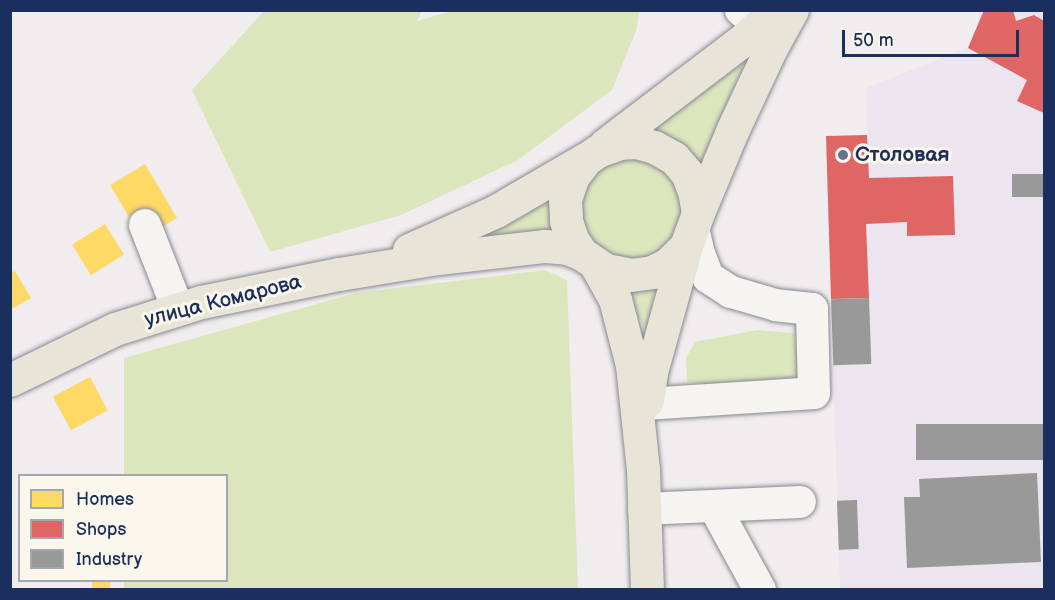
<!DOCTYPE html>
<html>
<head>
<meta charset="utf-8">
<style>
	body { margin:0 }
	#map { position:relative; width:1055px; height:600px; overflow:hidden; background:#f1edee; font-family:"Balsamiq Sans",sans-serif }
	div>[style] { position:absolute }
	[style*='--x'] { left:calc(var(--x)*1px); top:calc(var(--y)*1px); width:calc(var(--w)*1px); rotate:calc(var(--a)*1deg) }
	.built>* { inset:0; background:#ece5ef }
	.green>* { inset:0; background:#dce6bd }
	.homes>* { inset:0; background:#ffd966; transform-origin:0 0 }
	.shops>* { inset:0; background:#e06666 }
	.industry>* { inset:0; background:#999; transform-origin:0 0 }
	.roads { filter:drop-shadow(0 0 2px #878993) drop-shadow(0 0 2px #878993) }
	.minor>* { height:32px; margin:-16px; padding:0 16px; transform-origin:16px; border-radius:16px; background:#f5f4f1 }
	.major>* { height:33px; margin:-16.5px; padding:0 16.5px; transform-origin:16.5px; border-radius:16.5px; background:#e8e4d7 }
	.dots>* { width:16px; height:16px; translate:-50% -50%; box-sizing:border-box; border:3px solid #fbf7ec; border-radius:50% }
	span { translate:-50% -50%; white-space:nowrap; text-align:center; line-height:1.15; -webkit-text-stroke:6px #fbf7ec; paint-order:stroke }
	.poi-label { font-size:21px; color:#1b2f5e; font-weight:700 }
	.left { translate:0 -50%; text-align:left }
	.street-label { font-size:21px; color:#1b2f5e }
	.frame { position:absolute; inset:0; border:12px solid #1b2f5e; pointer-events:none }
	.legend { position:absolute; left:18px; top:474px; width:210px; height:108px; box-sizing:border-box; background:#fbf7ec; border:2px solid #a1a7b3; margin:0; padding:8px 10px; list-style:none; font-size:18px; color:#1b2f5e }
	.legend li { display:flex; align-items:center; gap:12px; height:30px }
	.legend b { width:30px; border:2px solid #a1a7b3 }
	.scale { position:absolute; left:842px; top:30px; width:177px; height:27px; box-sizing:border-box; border:3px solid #1b2f5e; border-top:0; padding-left:8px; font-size:18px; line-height:21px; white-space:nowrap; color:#1b2f5e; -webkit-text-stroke:4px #fbf7ec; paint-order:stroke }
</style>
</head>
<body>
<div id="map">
	<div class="built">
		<div style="clip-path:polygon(984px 11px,1044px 11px,1044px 589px,840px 589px,826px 136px,867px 135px,866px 88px,967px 48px)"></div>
	</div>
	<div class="green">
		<div style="clip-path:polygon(452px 11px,639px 11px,637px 28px,612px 90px,518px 160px,401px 215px,270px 252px,192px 90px,264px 11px,422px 11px,417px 21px)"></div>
		<div style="clip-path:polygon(741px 60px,742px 69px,697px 171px,650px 133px,733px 62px)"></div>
		<div style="clip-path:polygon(636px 157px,650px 161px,665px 170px,675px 181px,683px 208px,670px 245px,648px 259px,611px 258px,585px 235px,579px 202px,585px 184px,596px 170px,622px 158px)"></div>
		<div style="clip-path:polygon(560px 186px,560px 239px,472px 237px)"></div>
		<div style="clip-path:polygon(545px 270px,567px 280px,578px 589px,124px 589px,124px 581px,226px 580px,226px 476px,124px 475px,124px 358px,356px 293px)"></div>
		<div style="clip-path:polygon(659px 281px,653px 300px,646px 330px,621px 284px)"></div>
		<div style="clip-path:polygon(757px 330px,795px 333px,798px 378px,712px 385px,687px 382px,686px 358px,695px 342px)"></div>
	</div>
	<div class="homes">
		<div style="clip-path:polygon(145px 164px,177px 218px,157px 230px,144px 208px,129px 217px,110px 185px)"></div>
		<div style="left:105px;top:224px;width:36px;height:39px;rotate:58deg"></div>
		<div style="clip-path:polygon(15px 271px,31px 298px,10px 310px,10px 274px)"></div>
		<div style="left:90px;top:377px;width:38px;height:42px;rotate:62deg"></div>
		<div style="left:92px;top:580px;width:18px;height:10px"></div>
	</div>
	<div class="shops">
		<div style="clip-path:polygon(984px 10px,1013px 10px,1016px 21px,1034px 15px,1044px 21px,1044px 113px,1017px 101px,1027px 80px,968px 48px)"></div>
		<div style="clip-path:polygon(867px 135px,869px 178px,953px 176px,955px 235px,907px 236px,907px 222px,866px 224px,869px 298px,831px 299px,826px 136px)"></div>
	</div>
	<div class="industry">
		<div style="left:1012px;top:174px;width:32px;height:23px"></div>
		<div style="left:869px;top:298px;width:66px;height:38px;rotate:88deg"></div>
		<div style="left:1044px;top:424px;width:36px;height:128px;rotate:90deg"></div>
		<div style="clip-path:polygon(1037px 473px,1041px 562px,907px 568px,904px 497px,920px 497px,919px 479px)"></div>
		<div style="left:857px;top:500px;width:49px;height:20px;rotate:88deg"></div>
	</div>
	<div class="roads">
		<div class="minor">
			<div style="--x:741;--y:10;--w:23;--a:40"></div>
			<div style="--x:145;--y:225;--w:90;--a:68.6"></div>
			<div style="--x:646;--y:404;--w:168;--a:-3.7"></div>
			<div style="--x:814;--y:393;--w:84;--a:-91.4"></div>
			<div style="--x:812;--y:309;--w:36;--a:-174"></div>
			<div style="--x:776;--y:305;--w:47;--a:-163.9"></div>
			<div style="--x:731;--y:292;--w:27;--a:-147"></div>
			<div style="--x:708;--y:277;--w:25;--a:-111"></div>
			<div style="--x:699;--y:254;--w:26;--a:-103"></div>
			<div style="--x:714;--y:506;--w:96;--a:61.3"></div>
			<div style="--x:644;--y:509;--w:156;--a:-2.6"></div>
		</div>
		<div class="major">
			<div style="--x:605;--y:145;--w:173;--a:-37.3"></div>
			<div style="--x:743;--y:40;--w:45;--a:-42.3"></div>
			<div style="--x:698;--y:213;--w:91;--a:-67.4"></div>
			<div style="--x:733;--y:129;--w:89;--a:-64.9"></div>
			<div style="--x:771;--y:48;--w:43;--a:-61.1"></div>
			<div style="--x:409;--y:250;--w:95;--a:-24.1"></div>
			<div style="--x:496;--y:211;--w:102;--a:-30.1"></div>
			<div style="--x:596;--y:265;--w:39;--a:61"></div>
			<div style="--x:615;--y:299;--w:68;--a:75.6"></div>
			<div style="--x:632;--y:365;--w:105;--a:84"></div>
			<div style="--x:643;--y:469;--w:121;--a:88.1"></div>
			<div style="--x:10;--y:380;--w:117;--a:-25.9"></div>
			<div style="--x:115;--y:329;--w:90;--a:-17.4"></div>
			<div style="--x:201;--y:302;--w:141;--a:-11.5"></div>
			<div style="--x:339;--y:274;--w:100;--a:-9.2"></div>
			<div style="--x:438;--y:258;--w:108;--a:-6.4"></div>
			<div style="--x:545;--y:246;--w:22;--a:5"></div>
			<div style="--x:567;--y:248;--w:16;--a:22"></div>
			<div style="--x:582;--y:254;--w:29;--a:34"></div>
			<div style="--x:606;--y:270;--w:25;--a:11"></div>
			<div style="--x:631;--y:275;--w:21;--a:-8"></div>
			<div style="--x:652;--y:272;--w:18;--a:-27"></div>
			<div style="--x:668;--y:264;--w:25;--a:-45"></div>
			<div style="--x:686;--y:246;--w:35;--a:-70"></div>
			<div style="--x:698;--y:213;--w:22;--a:-100"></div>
			<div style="--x:694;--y:191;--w:19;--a:-111"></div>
			<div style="--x:687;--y:173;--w:20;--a:-131"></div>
			<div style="--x:674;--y:158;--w:23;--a:-151"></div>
			<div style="--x:654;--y:147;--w:18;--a:-164"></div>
			<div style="--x:637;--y:142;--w:17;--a:177"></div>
			<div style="--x:620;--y:143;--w:23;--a:160"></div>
			<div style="--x:598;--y:151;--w:14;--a:146"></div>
			<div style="--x:586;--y:159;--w:21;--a:127"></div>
			<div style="--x:573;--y:176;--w:24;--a:109"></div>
			<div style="--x:565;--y:199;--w:22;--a:87"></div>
			<div style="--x:566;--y:221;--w:21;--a:71"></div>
			<div style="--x:573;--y:241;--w:16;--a:55"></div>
			<div style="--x:647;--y:401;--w:29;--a:-82"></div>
			<div style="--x:651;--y:372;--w:131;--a:-74.5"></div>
		</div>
	</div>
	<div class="dots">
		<div style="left:843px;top:155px;background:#667290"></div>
	</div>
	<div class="poi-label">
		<span class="left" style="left:855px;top:155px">Столовая</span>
	</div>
	<div class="street-label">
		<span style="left:223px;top:301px;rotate:-14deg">улица Комарова</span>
	</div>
	<div class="frame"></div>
	<ul class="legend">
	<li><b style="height:16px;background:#ffd966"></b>Homes</li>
	<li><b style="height:16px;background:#e06666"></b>Shops</li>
	<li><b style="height:16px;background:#999"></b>Industry</li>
	</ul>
	<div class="scale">50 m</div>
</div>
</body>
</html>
